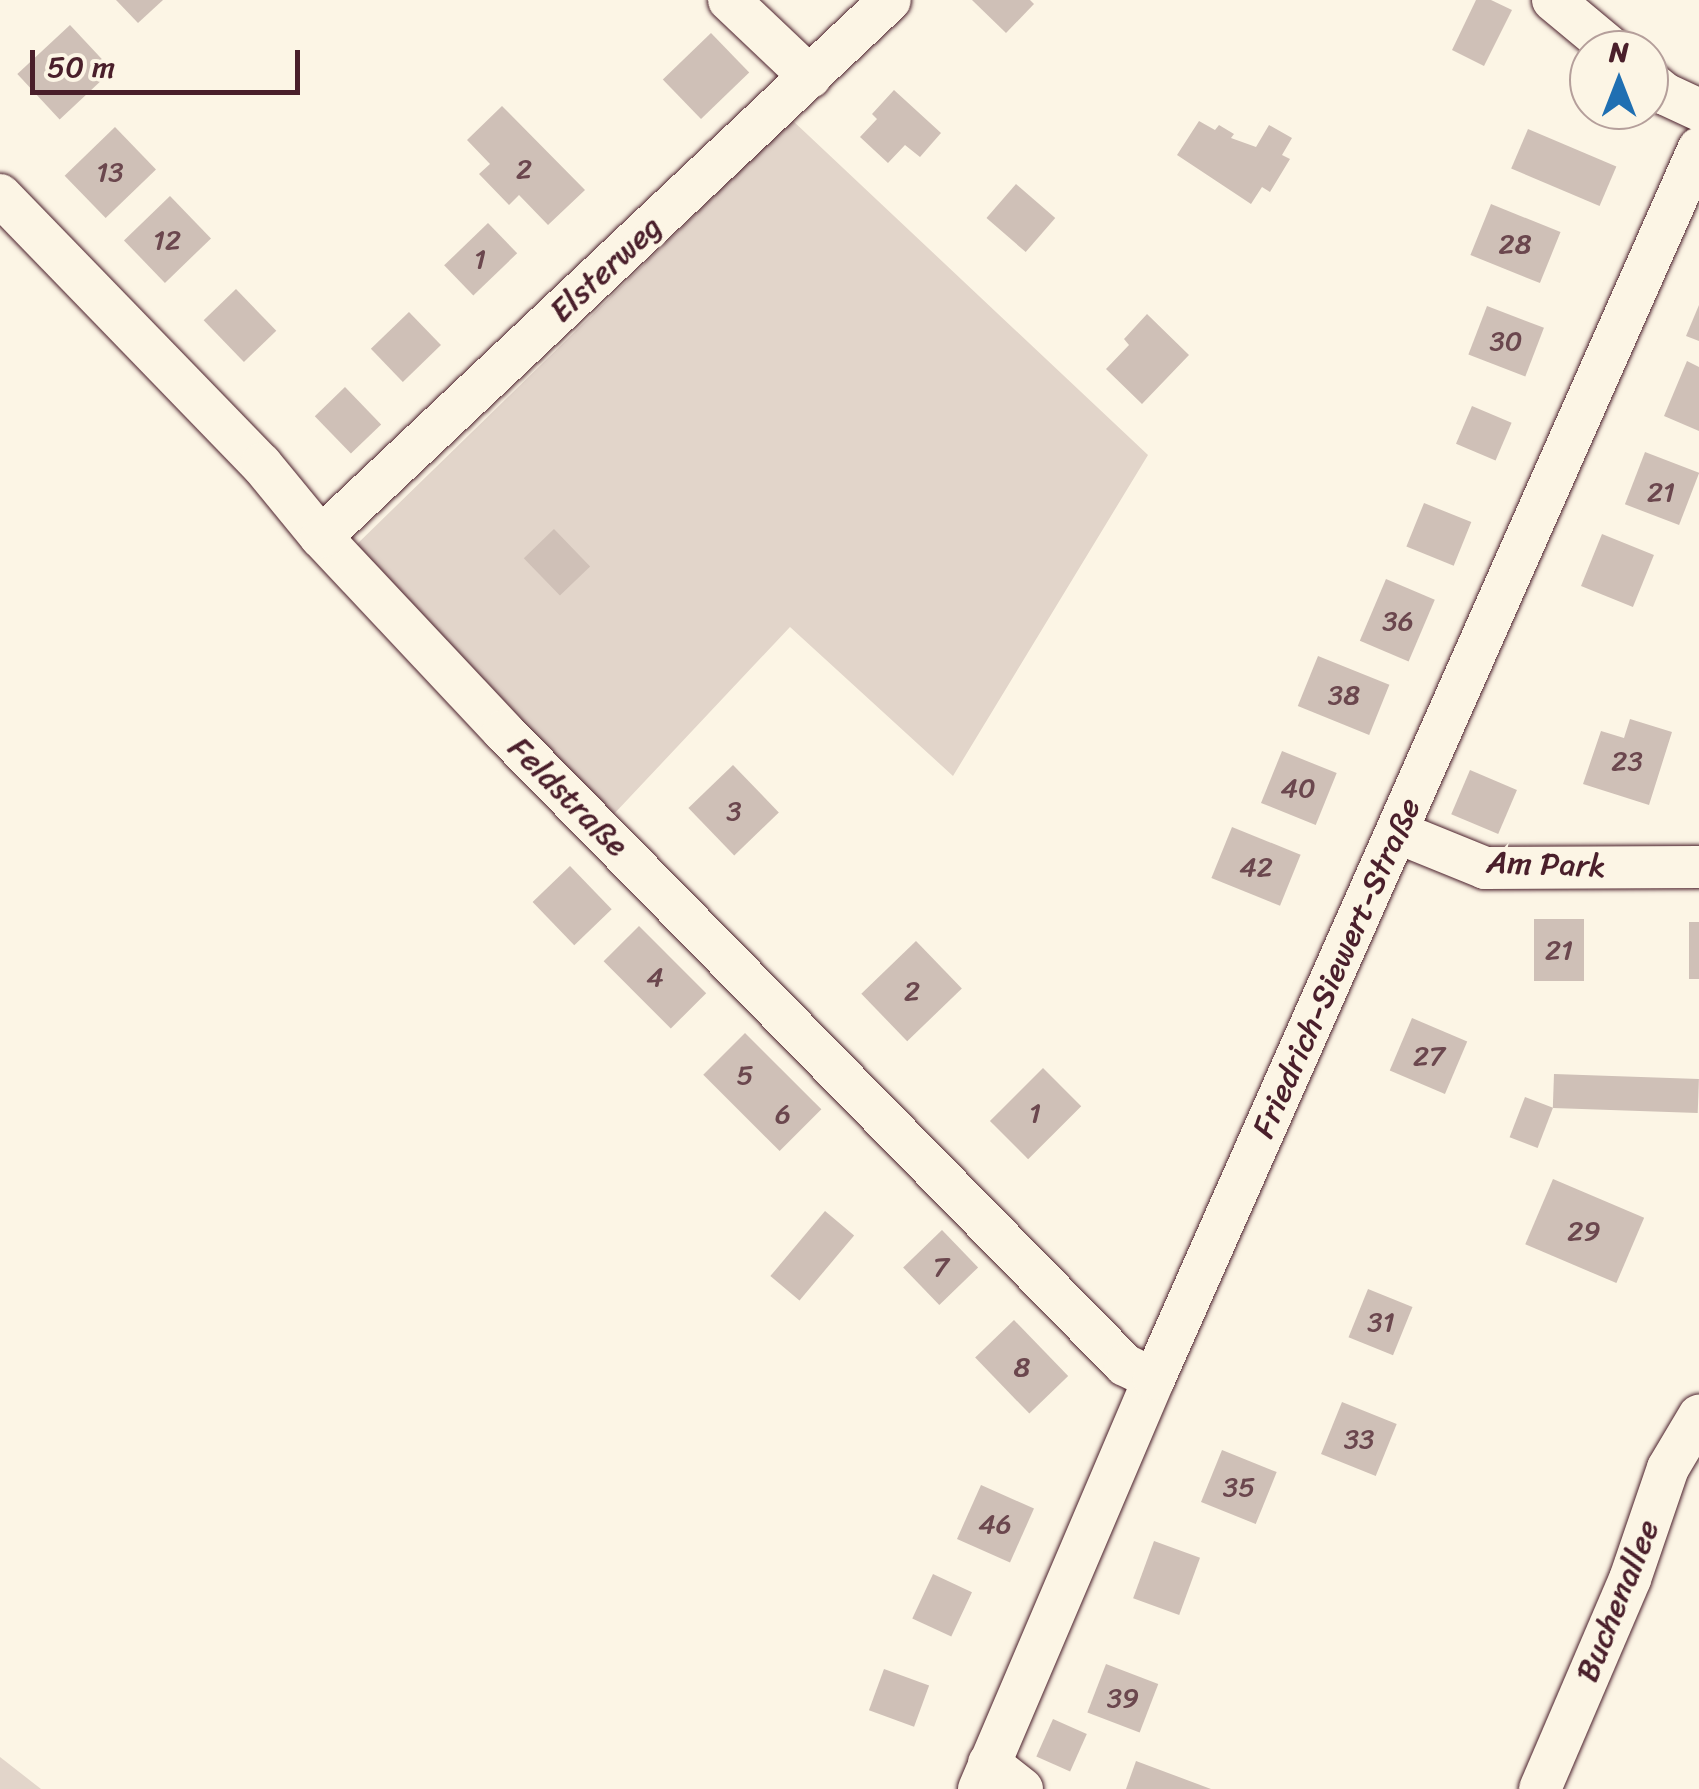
<!DOCTYPE html>
<html>
<head>
<meta charset="utf-8">
<style>
	body { margin:0 }
	#map { position:relative; width:1699px; height:1789px; overflow:hidden; background:#fcf5e5; font-family:Sriracha,sans-serif }
	div>[style] { position:absolute }
	[style*='--x'] { left:calc(var(--x)*1px); top:calc(var(--y)*1px); width:calc(var(--w)*1px); rotate:calc(var(--a)*1deg) }
	.green>* { inset:0; background:#e2d5ca }
	.building>* { inset:0; background:#cfc0b7; transform-origin:0 0 }
	.roads { filter:drop-shadow(0 0 2px #4a1f2b) drop-shadow(0 0 2px #4a1f2b) }
	.street>* { height:42px; margin:-21px; padding:0 21px; transform-origin:21px; border-radius:21px; background:#fcf5e5 }
	span { translate:-50% -50%; white-space:nowrap; text-align:center; line-height:1.15; -webkit-text-stroke:8px #fcf5e5; paint-order:stroke }
	.number-label { font-size:28px; color:#6b474e }
	.number-label span { -webkit-text-stroke-width:0 }
	.street-label { font-size:32px; color:#4a1f2b }
	.north { position:absolute; left:1569px; top:30px; width:100px; height:100px; box-sizing:border-box; background:#fcf5e5; border:2px solid #b59f9b; border-radius:50%; rotate:0deg; font-size:28px; font-weight:700; line-height:40px; text-align:center; color:#4a1f2b }
	.north::after { content:''; display:block; margin:auto; width:35px; height:45px; background:#1f6fb2; clip-path:polygon(50% 0,100% 100%,50% 72%,0 100%) }
	.scale { position:absolute; left:30px; top:50px; width:270px; height:45px; box-sizing:border-box; border:5px solid #4a1f2b; border-top:0; padding-left:12px; font-size:30px; line-height:35px; white-space:nowrap; color:#4a1f2b; -webkit-text-stroke:8px #fcf5e5; paint-order:stroke }
</style>
</head>
<body>
<div id="map">
	<div class="green">
		<div style="clip-path:polygon(792px 120px,1148px 455px,953px 776px,790px 627px,613px 815px,353px 548px)"></div>
		<div style="clip-path:polygon(0 1757px,41px 1789px,0 1789px)"></div>
	</div>
	<div class="building">
		<div style="clip-path:polygon(116px 0,163px 0,138px 23px)"></div>
		<div style="clip-path:polygon(972px 0,1030px 0,1034px 4px,1006px 33px)"></div>
		<div style="clip-path:polygon(1476px 0,1491px 0,1512px 10px,1484px 66px,1452px 50px)"></div>
		<div style="left:70px;top:25px;width:62px;height:72px;rotate:47deg"></div>
		<div style="left:711px;top:33px;width:55px;height:67px;rotate:46deg"></div>
		<div style="clip-path:polygon(894px 90px,941px 133px,920px 157px,905px 145px,888px 163px,860px 137px,877px 119px,872px 114px)"></div>
		<div style="clip-path:polygon(502px 106px,585px 190px,548px 225px,519px 195px,509px 205px,479px 174px,490px 164px,467px 140px)"></div>
		<div style="clip-path:polygon(1199px 121px,1215px 130px,1219px 125px,1234px 134px,1231px 138px,1256px 147px,1269px 125px,1292px 138px,1282px 155px,1290px 159px,1270px 192px,1262px 187px,1251px 204px,1177px 155px)"></div>
		<div style="left:115px;top:127px;width:59px;height:70px;rotate:46deg"></div>
		<div style="left:1528px;top:129px;width:96px;height:43px;rotate:23deg"></div>
		<div style="left:1016px;top:184px;width:52px;height:45px;rotate:41deg"></div>
		<div style="left:170px;top:196px;width:59px;height:64px;rotate:46deg"></div>
		<div style="left:1491px;top:204px;width:75px;height:55px;rotate:22deg"></div>
		<div style="left:488px;top:223px;width:42px;height:61px;rotate:46deg"></div>
		<div style="left:236px;top:289px;width:58px;height:45px;rotate:46deg"></div>
		<div style="clip-path:polygon(1699px 305px,1699px 341px,1686px 336px)"></div>
		<div style="left:1487px;top:306px;width:61px;height:52px;rotate:21deg"></div>
		<div style="left:409px;top:312px;width:46px;height:53px;rotate:46deg"></div>
		<div style="clip-path:polygon(1147px 314px,1189px 355px,1142px 404px,1106px 369px,1129px 345px,1124px 339px)"></div>
		<div style="clip-path:polygon(1687px 361px,1699px 367px,1699px 431px,1664px 416px)"></div>
		<div style="left:345px;top:387px;width:52px;height:42px;rotate:46deg"></div>
		<div style="left:1472px;top:406px;width:43px;height:41px;rotate:23deg"></div>
		<div style="left:1645px;top:452px;width:58px;height:56px;rotate:21deg"></div>
		<div style="left:1424px;top:503px;width:51px;height:47px;rotate:22deg"></div>
		<div style="left:554px;top:529px;width:52px;height:42px;rotate:46deg"></div>
		<div style="left:1602px;top:534px;width:56px;height:56px;rotate:22deg"></div>
		<div style="left:1386px;top:579px;width:53px;height:67px;rotate:23deg"></div>
		<div style="left:1318px;top:656px;width:77px;height:54px;rotate:22deg"></div>
		<div style="clip-path:polygon(1630px 719px,1672px 732px,1649px 805px,1583px 784px,1601px 731px,1624px 738px)"></div>
		<div style="left:1282px;top:751px;width:59px;height:56px;rotate:22deg"></div>
		<div style="left:733px;top:765px;width:66px;height:62px;rotate:46deg"></div>
		<div style="left:1470px;top:770px;width:51px;height:48px;rotate:23deg"></div>
		<div style="left:1232px;top:827px;width:74px;height:55px;rotate:22deg"></div>
		<div style="left:570px;top:866px;width:60px;height:52px;rotate:46deg"></div>
		<div style="left:1534px;top:919px;width:50px;height:62px"></div>
		<div style="left:1689px;top:922px;width:10px;height:57px"></div>
		<div style="left:639px;top:926px;width:95px;height:50px;rotate:45deg"></div>
		<div style="left:916px;top:941px;width:66px;height:76px;rotate:46deg"></div>
		<div style="left:1412px;top:1018px;width:60px;height:57px;rotate:23deg"></div>
		<div style="left:745px;top:1033px;width:108px;height:59px;rotate:45deg"></div>
		<div style="left:1043px;top:1068px;width:54px;height:75px;rotate:45deg"></div>
		<div style="left:1554px;top:1074px;width:145px;height:34px;rotate:2deg"></div>
		<div style="left:1525px;top:1097px;width:30px;height:43px;rotate:21deg"></div>
		<div style="left:1553px;top:1179px;width:99px;height:71px;rotate:23deg"></div>
		<div style="left:825px;top:1211px;width:38px;height:85px;rotate:40deg"></div>
		<div style="left:942px;top:1230px;width:52px;height:54px;rotate:46deg"></div>
		<div style="left:1368px;top:1289px;width:48px;height:52px;rotate:22deg"></div>
		<div style="left:1014px;top:1320px;width:78px;height:54px;rotate:46deg"></div>
		<div style="left:1342px;top:1402px;width:59px;height:56px;rotate:22deg"></div>
		<div style="left:1222px;top:1450px;width:59px;height:56px;rotate:22deg"></div>
		<div style="left:981px;top:1485px;width:58px;height:59px;rotate:24deg"></div>
		<div style="left:1154px;top:1541px;width:49px;height:61px;rotate:20deg"></div>
		<div style="left:933px;top:1574px;width:43px;height:49px;rotate:25deg"></div>
		<div style="left:1106px;top:1664px;width:56px;height:52px;rotate:21deg"></div>
		<div style="left:884px;top:1669px;width:48px;height:44px;rotate:20deg"></div>
		<div style="left:1053px;top:1719px;width:37px;height:41px;rotate:24deg"></div>
		<div style="clip-path:polygon(1136px 1761px,1211px 1789px,1126px 1789px)"></div>
	</div>
	<div class="roads">
		<div class="street">
			<div style="--x:729;--y:0;--w:112;--a:43.5"></div>
			<div style="--x:1553;--y:0;--w:78;--a:39.8"></div>
			<div style="--x:1649;--y:81;--w:21;--a:39"></div>
			<div style="--x:1665;--y:94;--w:38;--a:25"></div>
			<div style="--x:0;--y:195;--w:375;--a:45.9"></div>
			<div style="--x:261;--y:464;--w:94;--a:50.6"></div>
			<div style="--x:321;--y:537;--w:266;--a:46.8"></div>
			<div style="--x:503;--y:731;--w:888;--a:45.55"></div>
			<div style="--x:1125;--y:1365;--w:32;--a:26"></div>
			<div style="--x:321;--y:537;--w:782;--a:-43.34"></div>
			<div style="--x:1399;--y:833;--w:93;--a:22.1"></div>
			<div style="--x:1485;--y:868;--w:214;--a:-0.3"></div>
			<div style="--x:989;--y:1763;--w:42;--a:38.2"></div>
			<div style="--x:979;--y:1789;--w:446;--a:-66.9"></div>
			<div style="--x:1154;--y:1379;--w:1346;--a:-66.12"></div>
			<div style="--x:1540;--y:1789;--w:228;--a:-66.8"></div>
			<div style="--x:1630;--y:1579;--w:117;--a:-71.1"></div>
			<div style="--x:1668;--y:1468;--w:61;--a:-59.2"></div>
		</div>
	</div>
	<div class="number-label">
		<span style="left:524px;top:169px">2</span>
		<span style="left:110px;top:172px">13</span>
		<span style="left:167px;top:240px">12</span>
		<span style="left:1515px;top:244px">28</span>
		<span style="left:480px;top:259px">1</span>
		<span style="left:1506px;top:341px">30</span>
		<span style="left:1661px;top:492px">21</span>
		<span style="left:1398px;top:621px">36</span>
		<span style="left:1344px;top:695px">38</span>
		<span style="left:1627px;top:761px">23</span>
		<span style="left:1298px;top:788px">40</span>
		<span style="left:734px;top:811px">3</span>
		<span style="left:1256px;top:867px">42</span>
		<span style="left:1559px;top:950px">21</span>
		<span style="left:655px;top:977px">4</span>
		<span style="left:912px;top:991px">2</span>
		<span style="left:1429px;top:1056px">27</span>
		<span style="left:745px;top:1075px">5</span>
		<span style="left:1035px;top:1113px">1</span>
		<span style="left:783px;top:1114px">6</span>
		<span style="left:1584px;top:1231px">29</span>
		<span style="left:941px;top:1267px">7</span>
		<span style="left:1381px;top:1322px">31</span>
		<span style="left:1022px;top:1367px">8</span>
		<span style="left:1359px;top:1439px">33</span>
		<span style="left:1239px;top:1487px">35</span>
		<span style="left:995px;top:1524px">46</span>
		<span style="left:1123px;top:1698px">39</span>
	</div>
	<div class="street-label">
		<span style="left:606px;top:269px;rotate:-43deg">Elsterweg</span>
		<span style="left:568px;top:797px;rotate:45deg">Feldstraße</span>
		<span style="left:1546px;top:865px;rotate:2deg">Am Park</span>
		<span style="left:1337px;top:968px;rotate:-66deg">Friedrich-Siewert-Straße</span>
		<span style="left:1618px;top:1601px;rotate:-68deg">Buchenallee</span>
	</div>
	<div class="north">N</div>
	<div class="scale">50 m</div>
</div>
</body>
</html>
